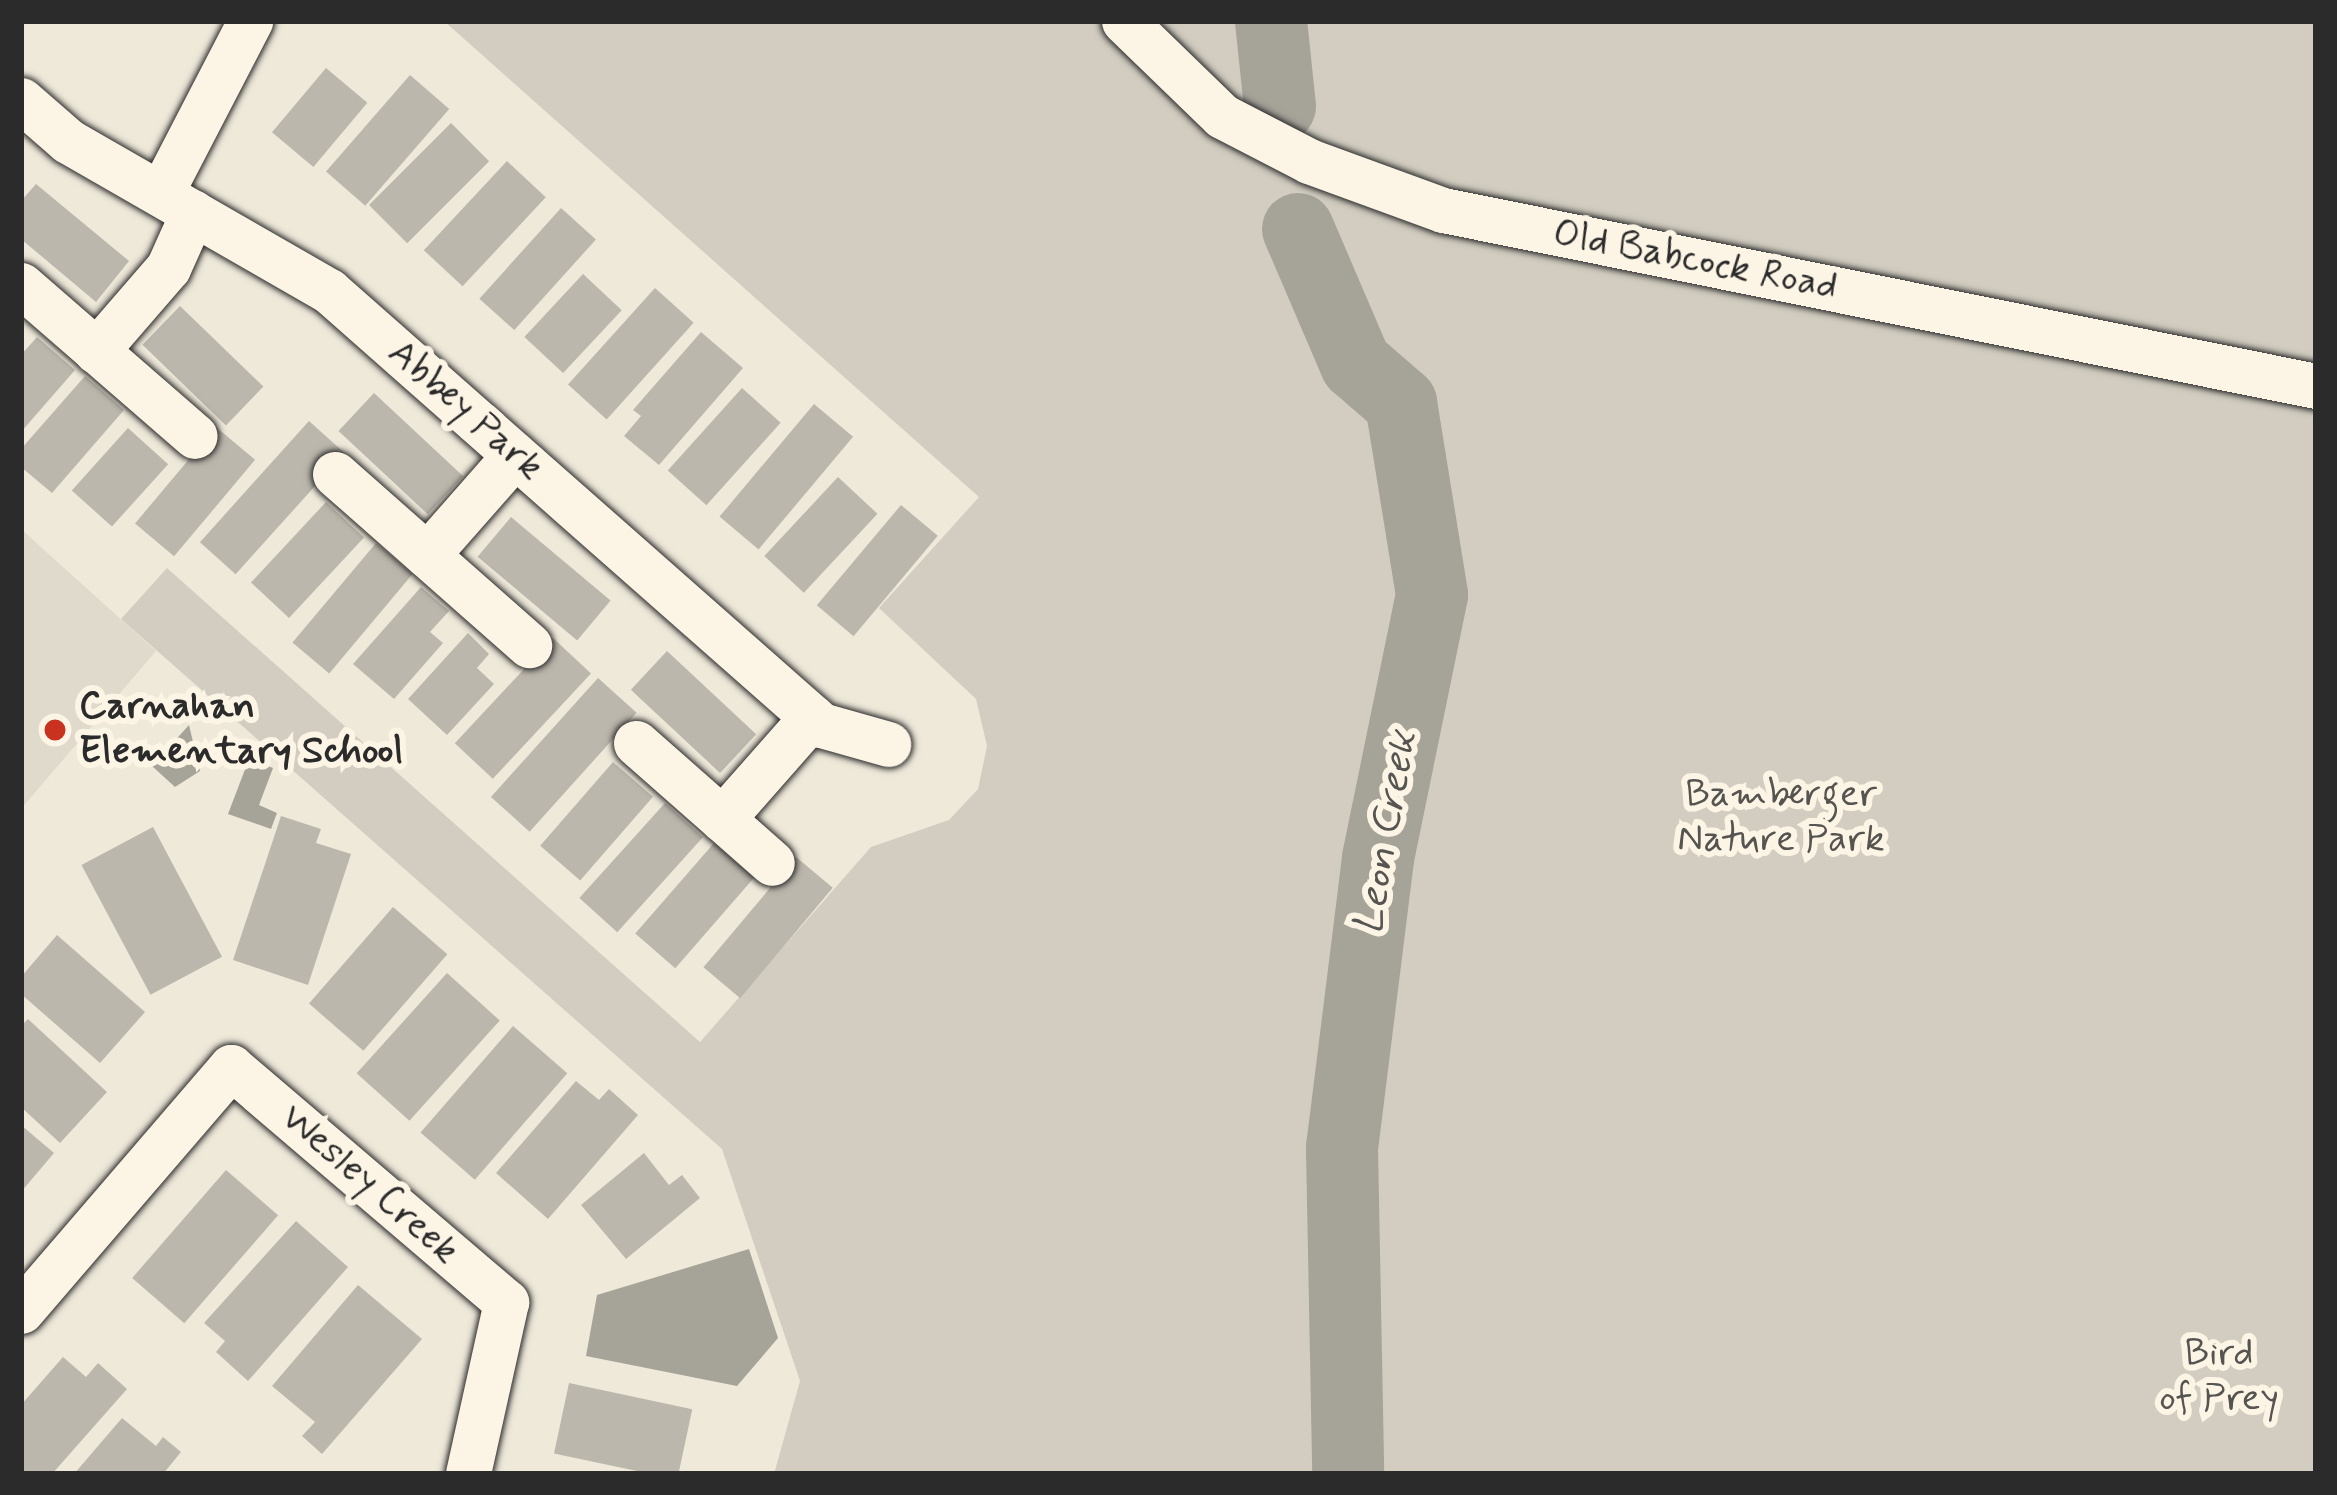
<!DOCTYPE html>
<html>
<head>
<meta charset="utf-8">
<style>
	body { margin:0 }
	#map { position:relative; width:2337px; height:1495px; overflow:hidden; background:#efe9da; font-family:Mynerve,sans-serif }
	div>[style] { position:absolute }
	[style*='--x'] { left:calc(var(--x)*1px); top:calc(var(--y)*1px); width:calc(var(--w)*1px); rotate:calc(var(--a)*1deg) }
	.built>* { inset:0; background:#e0dacc }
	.green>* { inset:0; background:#d2cdc0 }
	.water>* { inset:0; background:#a6a399 }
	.river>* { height:72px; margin:-36px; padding:0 36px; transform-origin:36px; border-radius:36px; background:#a6a399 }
	.building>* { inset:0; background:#bcb7ac; transform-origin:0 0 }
	.roads { filter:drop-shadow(0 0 3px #2b2b2b) drop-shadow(0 0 3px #2b2b2b) }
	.minor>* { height:45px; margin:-22.5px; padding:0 22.5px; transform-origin:22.5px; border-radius:22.5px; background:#fcf5e5 }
	.dots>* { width:33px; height:33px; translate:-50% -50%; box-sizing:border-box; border:6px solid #fcf5e5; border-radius:50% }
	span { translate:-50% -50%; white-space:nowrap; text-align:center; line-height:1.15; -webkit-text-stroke:12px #fcf5e5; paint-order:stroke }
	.street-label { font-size:39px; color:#2b2b2b }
	.poi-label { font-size:39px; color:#2b2b2b; font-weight:700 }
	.left { translate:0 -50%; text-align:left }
	.park-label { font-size:39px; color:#555450 }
	.water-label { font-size:42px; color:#565552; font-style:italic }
	.frame { position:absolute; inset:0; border:24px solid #2b2b2b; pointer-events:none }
</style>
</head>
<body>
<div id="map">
	<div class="built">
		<div style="clip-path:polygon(21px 529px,156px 651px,21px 809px)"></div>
	</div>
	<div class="green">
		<div style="clip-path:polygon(444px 21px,2316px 21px,2316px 1474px,774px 1474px,800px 1381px,722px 1149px,121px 619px,167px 568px,700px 1042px,871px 847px,949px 820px,978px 789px,987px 746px,976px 699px,879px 608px,979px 497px)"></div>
	</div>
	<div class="water">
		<div style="clip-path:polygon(189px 725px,200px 771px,175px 787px,152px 766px)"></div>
		<div style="clip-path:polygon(249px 759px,273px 768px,259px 805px,277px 813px,271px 829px,228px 814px)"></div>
		<div style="clip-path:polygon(749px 1249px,778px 1338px,737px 1386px,586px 1356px,597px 1295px)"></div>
	</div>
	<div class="river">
		<div style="--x:1271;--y:21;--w:86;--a:84"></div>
		<div style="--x:1298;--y:229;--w:147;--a:66.8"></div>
		<div style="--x:1356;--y:364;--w:60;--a:40.9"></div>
		<div style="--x:1401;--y:403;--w:194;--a:80.8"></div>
		<div style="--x:1432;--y:595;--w:269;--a:101.6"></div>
		<div style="--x:1378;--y:859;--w:291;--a:97.1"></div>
		<div style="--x:1342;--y:1148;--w:326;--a:88.9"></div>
	</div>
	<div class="building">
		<div style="left:326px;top:68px;width:54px;height:84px;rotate:40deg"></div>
		<div style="left:410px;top:75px;width:52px;height:128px;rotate:41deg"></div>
		<div style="left:451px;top:123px;width:54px;height:116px;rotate:45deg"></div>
		<div style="left:507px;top:161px;width:53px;height:122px;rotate:43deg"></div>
		<div style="clip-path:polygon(36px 184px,129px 261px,96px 302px,21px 239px,21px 201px)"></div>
		<div style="left:561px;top:208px;width:47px;height:122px;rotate:42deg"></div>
		<div style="left:583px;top:274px;width:53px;height:86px;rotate:43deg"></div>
		<div style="left:655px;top:288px;width:52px;height:130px;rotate:42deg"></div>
		<div style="left:180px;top:306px;width:116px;height:54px;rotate:44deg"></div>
		<div style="clip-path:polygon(701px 332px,743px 368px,659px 465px,624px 436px,641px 416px,633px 410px)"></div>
		<div style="clip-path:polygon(37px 337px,75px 370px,21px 432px,21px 355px)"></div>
		<div style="clip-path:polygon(85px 376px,124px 410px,52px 493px,21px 467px,21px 449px)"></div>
		<div style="left:742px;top:388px;width:52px;height:111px;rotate:42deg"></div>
		<div style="left:374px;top:393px;width:122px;height:52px;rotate:43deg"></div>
		<div style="left:814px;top:404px;width:51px;height:147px;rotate:40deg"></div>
		<div style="left:309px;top:421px;width:48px;height:163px;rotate:42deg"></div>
		<div style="left:216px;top:427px;width:51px;height:126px;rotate:40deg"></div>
		<div style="left:128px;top:428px;width:54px;height:84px;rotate:42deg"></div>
		<div style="left:838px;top:477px;width:54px;height:108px;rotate:43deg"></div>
		<div style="left:326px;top:502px;width:52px;height:110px;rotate:43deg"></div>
		<div style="left:901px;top:505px;width:48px;height:131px;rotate:40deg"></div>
		<div style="left:511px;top:517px;width:130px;height:52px;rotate:40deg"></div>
		<div style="left:376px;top:543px;width:48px;height:130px;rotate:40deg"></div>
		<div style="clip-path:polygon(421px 587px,449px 611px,430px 632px,443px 643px,394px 699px,353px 664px)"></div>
		<div style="clip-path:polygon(468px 633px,489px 654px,477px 668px,494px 684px,447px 735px,408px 699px)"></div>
		<div style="left:553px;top:638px;width:52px;height:144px;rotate:43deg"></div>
		<div style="left:667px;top:651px;width:122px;height:53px;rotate:43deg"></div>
		<div style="left:598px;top:678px;width:52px;height:160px;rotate:42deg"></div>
		<div style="left:613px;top:762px;width:53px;height:111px;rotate:41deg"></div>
		<div style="left:665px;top:803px;width:51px;height:128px;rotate:42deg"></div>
		<div style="clip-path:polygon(281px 816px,321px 829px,316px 843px,351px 854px,308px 985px,233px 960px)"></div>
		<div style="left:153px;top:827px;width:147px;height:81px;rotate:62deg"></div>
		<div style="left:714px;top:843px;width:53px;height:120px;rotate:41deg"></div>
		<div style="left:796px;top:857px;width:48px;height:144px;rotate:40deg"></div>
		<div style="left:393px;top:907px;width:72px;height:128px;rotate:41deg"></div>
		<div style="clip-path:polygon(57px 935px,145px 1012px,100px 1063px,21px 994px,21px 977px)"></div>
		<div style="left:447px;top:973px;width:71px;height:135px;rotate:42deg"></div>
		<div style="clip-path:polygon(28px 1019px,107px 1092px,60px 1143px,21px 1107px,21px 1026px)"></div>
		<div style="left:513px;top:1026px;width:72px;height:141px;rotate:41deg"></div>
		<div style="clip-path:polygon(576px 1081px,599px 1100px,609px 1089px,638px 1115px,548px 1219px,496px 1173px)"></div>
		<div style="clip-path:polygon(21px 1125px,54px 1153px,21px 1192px)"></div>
		<div style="clip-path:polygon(644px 1153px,669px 1185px,682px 1175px,700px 1198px,626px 1259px,581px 1205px)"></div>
		<div style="left:226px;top:1170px;width:69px;height:143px;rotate:41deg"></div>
		<div style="clip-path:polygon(296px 1221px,348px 1267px,248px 1381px,216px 1352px,225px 1341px,204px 1323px)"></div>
		<div style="clip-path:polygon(358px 1285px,422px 1339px,322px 1454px,302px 1436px,315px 1422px,272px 1386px)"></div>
		<div style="clip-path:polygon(63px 1357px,86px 1377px,98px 1363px,127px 1389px,52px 1474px,21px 1474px,21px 1405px)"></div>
		<div style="left:569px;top:1383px;width:126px;height:72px;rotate:12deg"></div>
		<div style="clip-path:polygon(122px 1418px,156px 1446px,163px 1437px,181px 1452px,163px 1474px,74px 1474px)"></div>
	</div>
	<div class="roads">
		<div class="minor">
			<div style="--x:1124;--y:21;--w:136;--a:44.1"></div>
			<div style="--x:1222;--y:116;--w:98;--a:27.3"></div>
			<div style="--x:1309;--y:161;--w:143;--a:20.1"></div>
			<div style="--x:1443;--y:210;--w:891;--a:11.4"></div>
			<div style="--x:21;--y:100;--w:62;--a:41.1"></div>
			<div style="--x:68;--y:141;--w:301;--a:29.9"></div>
			<div style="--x:329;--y:291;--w:656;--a:41.42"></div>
			<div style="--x:821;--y:725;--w:70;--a:15.8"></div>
			<div style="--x:161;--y:193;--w:194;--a:-62.6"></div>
			<div style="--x:21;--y:285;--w:230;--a:41"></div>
			<div style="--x:96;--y:351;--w:110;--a:-49.1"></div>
			<div style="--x:168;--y:268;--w:61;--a:-65.9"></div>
			<div style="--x:335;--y:474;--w:259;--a:41.4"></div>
			<div style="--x:427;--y:555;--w:133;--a:-48.7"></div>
			<div style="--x:636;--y:743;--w:181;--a:41.4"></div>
			<div style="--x:722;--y:819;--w:136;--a:-48.6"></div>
			<div style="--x:21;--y:1311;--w:322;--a:-49.3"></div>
			<div style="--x:231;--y:1067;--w:362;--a:40.5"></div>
			<div style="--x:506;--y:1302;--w:176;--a:102.5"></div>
		</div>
	</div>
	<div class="dots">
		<div style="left:55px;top:730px;background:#c8321e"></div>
	</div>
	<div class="street-label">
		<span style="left:1695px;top:261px;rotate:11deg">Old Babcock Road</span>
		<span style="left:465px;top:411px;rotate:41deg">Abbey Park</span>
		<span style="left:369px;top:1185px;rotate:41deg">Wesley Creek</span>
	</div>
	<div class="poi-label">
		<span class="left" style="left:79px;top:730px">Carnahan<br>Elementary School</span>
	</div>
	<div class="park-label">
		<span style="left:1781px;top:818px">Bamberger<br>Nature Park</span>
		<span style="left:2219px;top:1377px">Bird<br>of Prey</span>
	</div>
	<div class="water-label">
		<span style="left:1387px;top:833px;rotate:-80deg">Leon Creek</span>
	</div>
	<div class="frame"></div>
</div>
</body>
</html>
